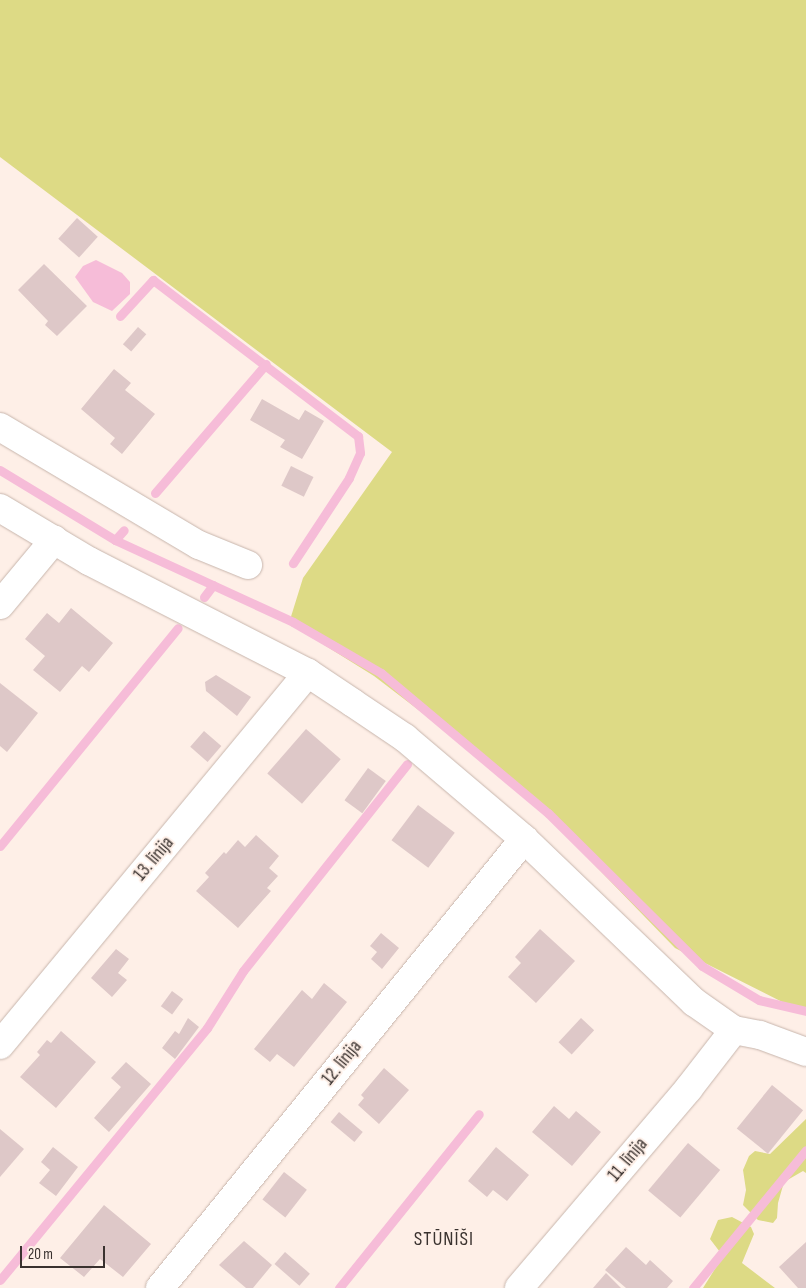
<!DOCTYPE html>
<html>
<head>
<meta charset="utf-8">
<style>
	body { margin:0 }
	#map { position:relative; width:806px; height:1288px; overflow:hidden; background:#feefe7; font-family:"Sofia Sans Condensed",sans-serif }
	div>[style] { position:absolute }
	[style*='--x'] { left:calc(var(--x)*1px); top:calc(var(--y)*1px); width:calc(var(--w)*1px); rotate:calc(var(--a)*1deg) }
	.green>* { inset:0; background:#ddda85 }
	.water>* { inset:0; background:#f6bcd8 }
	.stream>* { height:9px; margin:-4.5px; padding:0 4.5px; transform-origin:4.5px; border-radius:4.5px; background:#f6bcd8 }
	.building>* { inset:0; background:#dec8c8; transform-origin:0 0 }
	.roads { filter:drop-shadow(0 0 1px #c7b5ac) drop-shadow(0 0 1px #c7b5ac) }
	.street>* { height:28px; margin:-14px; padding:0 14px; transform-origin:14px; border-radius:14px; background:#fff }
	span { translate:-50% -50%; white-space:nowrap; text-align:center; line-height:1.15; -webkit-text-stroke:4px #feefe7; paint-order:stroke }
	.street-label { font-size:19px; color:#3a322f }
	.neighbourhood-label { font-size:20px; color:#3a322f; letter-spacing:1px }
	.scale { position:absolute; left:20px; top:1246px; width:85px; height:22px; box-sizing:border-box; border:2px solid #3a322f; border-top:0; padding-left:6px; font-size:15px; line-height:18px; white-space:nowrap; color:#3a322f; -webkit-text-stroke:4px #feefe7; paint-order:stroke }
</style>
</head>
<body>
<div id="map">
	<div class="green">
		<div style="clip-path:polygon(0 0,806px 0,806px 1014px,675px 948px,518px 786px,374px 676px,289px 623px,303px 578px,392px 452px,0 157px)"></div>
		<div style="clip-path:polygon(806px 1119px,806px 1173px,803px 1171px,784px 1182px,778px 1203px,777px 1218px,773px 1223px,758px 1220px,743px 1205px,746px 1190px,743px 1170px,749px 1156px,755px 1151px,770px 1154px)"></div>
		<div style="clip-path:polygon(732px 1217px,751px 1227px,754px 1234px,742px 1263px,775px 1288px,703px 1288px,723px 1256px,710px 1239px,718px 1220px)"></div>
	</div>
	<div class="water">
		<div style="clip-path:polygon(96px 260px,122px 273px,130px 282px,130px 294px,112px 311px,93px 302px,75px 277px,83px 266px)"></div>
	</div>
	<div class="stream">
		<div style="--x:120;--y:316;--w:49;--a:-47.5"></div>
		<div style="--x:153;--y:280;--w:258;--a:37.3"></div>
		<div style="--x:358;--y:436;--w:17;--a:83"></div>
		<div style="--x:360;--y:453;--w:27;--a:114"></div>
		<div style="--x:349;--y:478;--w:102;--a:123.4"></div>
		<div style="--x:0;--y:470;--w:135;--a:31.3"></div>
		<div style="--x:115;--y:540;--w:196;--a:24.7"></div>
		<div style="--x:293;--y:622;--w:102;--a:30.1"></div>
		<div style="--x:381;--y:673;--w:218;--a:40"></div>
		<div style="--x:548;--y:813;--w:217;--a:44.8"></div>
		<div style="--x:702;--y:966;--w:66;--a:30.8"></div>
		<div style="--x:759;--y:1000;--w:48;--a:13.2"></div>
		<div style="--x:155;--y:493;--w:170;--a:-49.3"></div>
		<div style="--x:115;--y:540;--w:13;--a:-48"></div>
		<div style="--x:204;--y:597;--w:15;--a:-53"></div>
		<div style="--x:0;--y:846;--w:281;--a:-50.8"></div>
		<div style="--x:0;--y:1280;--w:326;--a:-50.6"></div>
		<div style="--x:207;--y:1028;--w:67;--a:-57.7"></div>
		<div style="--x:243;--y:971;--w:264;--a:-51.6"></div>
		<div style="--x:339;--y:1288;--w:223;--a:-51.2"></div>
		<div style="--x:693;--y:1288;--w:178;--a:-50.7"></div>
	</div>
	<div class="building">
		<div style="left:77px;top:218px;width:28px;height:28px;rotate:42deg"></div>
		<div style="clip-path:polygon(44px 264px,87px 306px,57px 336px,45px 325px,48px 321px,18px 290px)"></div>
		<div style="left:138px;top:327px;width:11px;height:23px;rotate:41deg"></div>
		<div style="clip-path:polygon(114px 369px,131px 383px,125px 390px,155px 414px,122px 454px,110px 444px,115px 438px,81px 409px)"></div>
		<div style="clip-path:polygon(262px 399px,299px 420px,305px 410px,324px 421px,302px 459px,280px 447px,285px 440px,250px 420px)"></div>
		<div style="left:291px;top:466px;width:25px;height:22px;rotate:26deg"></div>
		<div style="clip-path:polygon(71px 608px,113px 643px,89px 672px,82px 666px,60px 692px,33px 670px,45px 656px,25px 639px,47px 613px,59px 623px)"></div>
		<div style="clip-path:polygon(216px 675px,251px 697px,237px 716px,206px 691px,205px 682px)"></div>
		<div style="clip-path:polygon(0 683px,38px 713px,7px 752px,0 746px)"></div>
		<div style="left:306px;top:729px;width:46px;height:59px;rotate:41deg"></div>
		<div style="left:204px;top:731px;width:23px;height:21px;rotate:41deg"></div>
		<div style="left:368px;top:768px;width:22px;height:40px;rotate:36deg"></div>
		<div style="left:418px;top:805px;width:46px;height:44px;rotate:37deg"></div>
		<div style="clip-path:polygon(256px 835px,279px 856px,269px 868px,278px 876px,267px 888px,271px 891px,238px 928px,196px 891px,209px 877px,205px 873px,224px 852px,226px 854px,238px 840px,245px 847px)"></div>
		<div style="clip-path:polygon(540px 929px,575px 961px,536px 1003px,508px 977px,521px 963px,515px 957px)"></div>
		<div style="clip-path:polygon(381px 933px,399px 948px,382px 969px,371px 959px,377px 952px,370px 946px)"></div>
		<div style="clip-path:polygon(116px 949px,129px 959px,118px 973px,127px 980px,112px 997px,91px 978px)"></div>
		<div style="clip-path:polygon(324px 983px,347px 1002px,294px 1067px,277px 1054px,270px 1062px,254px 1049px,302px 990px,312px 999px)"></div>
		<div style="left:172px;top:991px;width:14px;height:19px;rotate:36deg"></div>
		<div style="clip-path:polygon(188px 1018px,199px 1027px,175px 1059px,162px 1048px,175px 1031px,179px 1034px)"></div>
		<div style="left:581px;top:1018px;width:18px;height:33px;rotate:43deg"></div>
		<div style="clip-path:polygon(61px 1031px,96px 1062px,56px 1108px,20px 1077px,40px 1055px,37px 1052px,47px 1040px,51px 1043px)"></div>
		<div style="clip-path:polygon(126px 1062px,151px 1084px,109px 1132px,94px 1118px,121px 1087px,111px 1078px)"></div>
		<div style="clip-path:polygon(384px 1068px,409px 1090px,379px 1124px,358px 1105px,364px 1098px,361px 1095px)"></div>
		<div style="left:772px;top:1085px;width:40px;height:56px;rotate:39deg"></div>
		<div style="clip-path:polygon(554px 1106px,569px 1119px,576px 1111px,601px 1132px,572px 1166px,532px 1132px)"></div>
		<div style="left:339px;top:1112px;width:31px;height:13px;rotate:40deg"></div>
		<div style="clip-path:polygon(0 1129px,24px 1149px,0 1177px)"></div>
		<div style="left:688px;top:1143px;width:42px;height:62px;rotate:40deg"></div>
		<div style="clip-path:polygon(53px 1147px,78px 1167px,56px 1196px,39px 1183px,50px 1170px,41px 1162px)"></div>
		<div style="clip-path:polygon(496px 1147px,529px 1175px,507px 1201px,493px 1190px,487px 1197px,468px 1181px)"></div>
		<div style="left:284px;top:1172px;width:29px;height:35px;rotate:38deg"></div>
		<div style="clip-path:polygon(104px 1205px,151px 1244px,123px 1277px,100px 1259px,84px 1277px,60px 1258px)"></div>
		<div style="clip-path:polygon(244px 1241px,272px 1265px,253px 1288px,246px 1288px,219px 1265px)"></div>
		<div style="clip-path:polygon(806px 1242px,806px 1288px,798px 1288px,779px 1267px)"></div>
		<div style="clip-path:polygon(626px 1247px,646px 1265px,650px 1260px,673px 1281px,667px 1288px,626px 1288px,605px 1270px)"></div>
		<div style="left:285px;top:1252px;width:33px;height:16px;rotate:41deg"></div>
		<div style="clip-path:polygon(606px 1273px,621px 1288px,593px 1288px)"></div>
	</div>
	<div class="roads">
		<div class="street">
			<div style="--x:0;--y:427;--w:231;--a:30.7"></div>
			<div style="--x:199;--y:545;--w:53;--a:22.2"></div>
			<div style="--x:0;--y:508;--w:104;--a:30.8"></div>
			<div style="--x:89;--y:561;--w:246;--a:27.1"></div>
			<div style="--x:308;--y:673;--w:54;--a:33.7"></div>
			<div style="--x:353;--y:703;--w:63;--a:33.9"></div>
			<div style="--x:405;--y:738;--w:156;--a:40.3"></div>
			<div style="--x:524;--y:839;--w:236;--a:43.8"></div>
			<div style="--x:694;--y:1002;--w:49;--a:35"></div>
			<div style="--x:734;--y:1030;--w:26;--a:11"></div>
			<div style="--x:760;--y:1035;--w:49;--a:20.3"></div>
			<div style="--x:0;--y:605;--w:85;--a:-50.3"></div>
			<div style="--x:0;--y:1045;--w:483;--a:-50.4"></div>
			<div style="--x:160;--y:1288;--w:578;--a:-50.97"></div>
			<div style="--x:519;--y:1288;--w:262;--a:-49.6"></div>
			<div style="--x:689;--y:1088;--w:73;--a:-52.2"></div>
		</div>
	</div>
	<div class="street-label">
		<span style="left:154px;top:859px;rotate:-50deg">13. līnija</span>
		<span style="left:342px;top:1063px;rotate:-51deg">12. līnija</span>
		<span style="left:628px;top:1160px;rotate:-50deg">11. līnija</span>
	</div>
	<div class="neighbourhood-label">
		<span style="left:444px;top:1239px">STŪNĪŠI</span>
	</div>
	<div class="scale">20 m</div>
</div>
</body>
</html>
